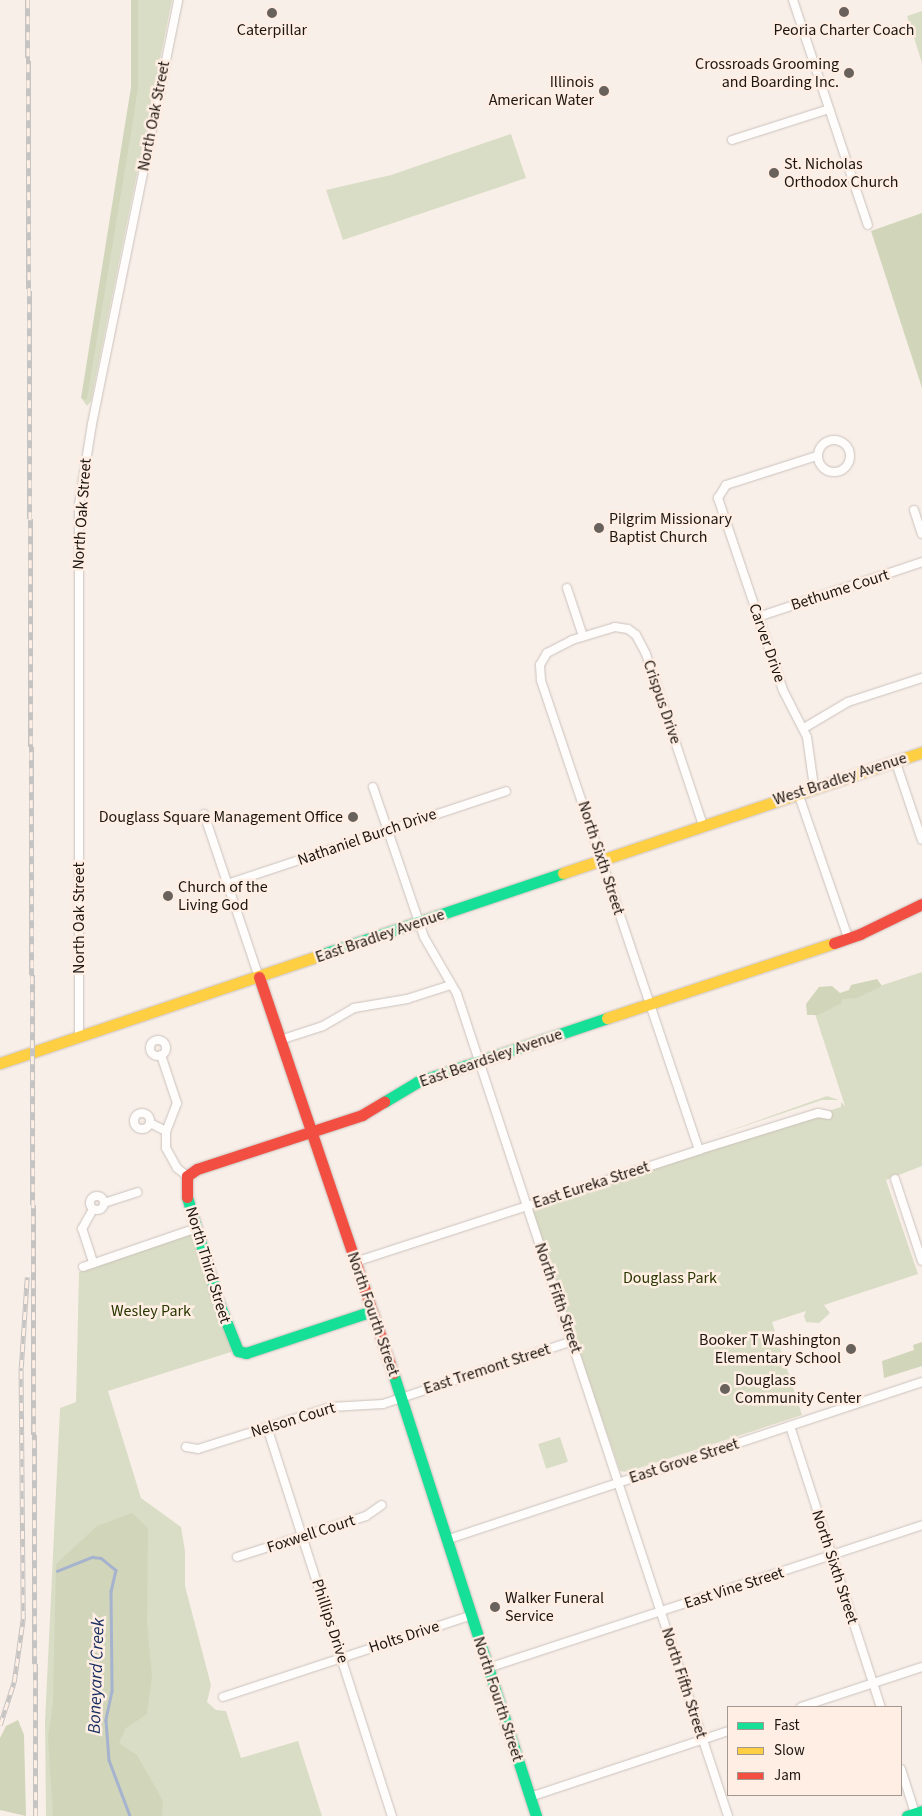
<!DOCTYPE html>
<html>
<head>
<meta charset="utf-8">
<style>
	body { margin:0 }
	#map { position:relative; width:922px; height:1816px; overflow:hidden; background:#f9efe9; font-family:"Source Sans 3",sans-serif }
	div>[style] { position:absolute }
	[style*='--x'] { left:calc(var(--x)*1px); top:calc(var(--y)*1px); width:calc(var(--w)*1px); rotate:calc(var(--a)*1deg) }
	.green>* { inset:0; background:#daddc5; transform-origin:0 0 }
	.forest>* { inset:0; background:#d1d5b9 }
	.stream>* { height:2.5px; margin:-1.25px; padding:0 1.25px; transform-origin:1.25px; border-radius:1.25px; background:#a6b3ce }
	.roads { filter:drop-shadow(0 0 1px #cac2bc) drop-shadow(0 0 1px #cac2bc) }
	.street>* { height:8px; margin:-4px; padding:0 4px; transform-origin:4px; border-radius:4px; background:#fefdfc }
	.street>.ring { margin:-4px; padding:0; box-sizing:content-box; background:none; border:8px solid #fefdfc; border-radius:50% }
	.fast>* { height:11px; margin:-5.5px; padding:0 5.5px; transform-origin:5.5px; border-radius:5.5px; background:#16e098 }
	.slow>* { height:11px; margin:-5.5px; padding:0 5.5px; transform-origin:5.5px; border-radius:5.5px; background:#ffcf43 }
	.jam>* { height:11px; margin:-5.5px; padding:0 5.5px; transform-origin:5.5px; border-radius:5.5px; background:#f24e42 }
	.rail>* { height:4.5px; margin-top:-2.25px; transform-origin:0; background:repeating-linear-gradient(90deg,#ffeee3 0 8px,#c6c4c2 0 16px); box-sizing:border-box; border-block:1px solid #c6c4c2 }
	.dots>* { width:14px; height:14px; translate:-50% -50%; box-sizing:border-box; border:2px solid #ffeee3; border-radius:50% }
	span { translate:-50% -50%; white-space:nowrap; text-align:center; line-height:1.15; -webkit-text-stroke:5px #ffeee3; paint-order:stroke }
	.poi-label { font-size:16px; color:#1c1510 }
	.right { translate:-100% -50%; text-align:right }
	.left { translate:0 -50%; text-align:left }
	.street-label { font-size:16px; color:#1c1510 }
	.park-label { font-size:16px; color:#293701 }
	.water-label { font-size:18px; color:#152c5f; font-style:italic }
	.legend { position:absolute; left:727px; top:1706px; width:175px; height:90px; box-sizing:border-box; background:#ffeee3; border:1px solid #a4978f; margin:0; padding:6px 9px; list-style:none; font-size:15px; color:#1c1510 }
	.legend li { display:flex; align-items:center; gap:10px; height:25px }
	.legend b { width:25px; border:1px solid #a4978f }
</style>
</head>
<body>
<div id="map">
	<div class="green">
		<div style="clip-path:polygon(138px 0,172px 0,91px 401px,87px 406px,82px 399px,138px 90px)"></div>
		<div style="clip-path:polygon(922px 11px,922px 63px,907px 16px)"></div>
		<div style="clip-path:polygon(511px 134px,526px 178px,343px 240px,326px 190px,391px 175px)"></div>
		<div style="clip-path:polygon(922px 972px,922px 1166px,886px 1180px,918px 1274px,824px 1305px,830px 1313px,819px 1323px,806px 1322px,804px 1316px,806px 1311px,772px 1322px,802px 1415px,627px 1472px,620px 1471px,529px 1207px,841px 1107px,841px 1102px,845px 1106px,813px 1008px)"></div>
		<div style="clip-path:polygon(827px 1096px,839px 1100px,822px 1100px,706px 1139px)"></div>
		<div style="clip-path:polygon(197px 1228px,234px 1351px,108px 1391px,141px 1498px,181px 1527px,185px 1551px,185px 1586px,211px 1685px,207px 1702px,216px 1710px,226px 1711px,241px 1758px,298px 1741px,322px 1816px,46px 1816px,45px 1722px,60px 1408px,76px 1402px,79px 1272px)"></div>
		<div style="left:560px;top:1437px;width:26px;height:23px;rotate:72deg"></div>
	</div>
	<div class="forest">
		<div style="clip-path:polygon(131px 0,138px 0,138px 90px,87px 399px,84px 400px,81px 398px,131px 87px)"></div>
		<div style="clip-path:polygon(922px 213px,922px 388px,871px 231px)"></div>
		<div style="clip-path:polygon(877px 979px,882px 986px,857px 998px,842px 999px,842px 1003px,818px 1015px,807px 1015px,806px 1004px,819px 987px,832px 986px,840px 993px,849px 990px,851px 985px)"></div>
		<div style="clip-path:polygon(922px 1342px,922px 1366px,884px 1378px,882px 1361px,914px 1350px,913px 1345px)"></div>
		<div style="clip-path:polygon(132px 1513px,148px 1528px,147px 1623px,152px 1676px,147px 1714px,126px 1728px,119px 1743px,137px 1755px,163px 1801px,162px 1816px,53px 1816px,48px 1737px,53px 1702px,56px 1564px,97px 1526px)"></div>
		<div style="clip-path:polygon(18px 1720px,24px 1735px,26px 1816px,0 1810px,0 1738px,6px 1726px)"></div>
	</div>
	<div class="stream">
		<div style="--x:57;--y:1571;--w:38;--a:-22"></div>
		<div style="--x:92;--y:1557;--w:9;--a:6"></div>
		<div style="--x:101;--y:1558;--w:19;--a:39"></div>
		<div style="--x:116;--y:1570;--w:22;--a:103"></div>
		<div style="--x:111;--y:1591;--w:100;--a:89.4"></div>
		<div style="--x:112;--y:1691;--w:30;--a:102"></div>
		<div style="--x:106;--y:1720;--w:40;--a:85.7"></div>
		<div style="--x:109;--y:1760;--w:60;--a:69.4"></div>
	</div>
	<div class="roads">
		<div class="street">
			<div style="--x:793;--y:0;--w:237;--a:71.6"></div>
			<div style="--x:732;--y:140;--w:102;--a:-17.7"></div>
			<div class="ring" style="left:818px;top:440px;width:24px;height:24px"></div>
			<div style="--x:914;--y:510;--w:25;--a:72"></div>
			<div style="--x:567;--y:588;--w:51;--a:71.6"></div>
			<div style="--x:758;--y:617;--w:173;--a:-18.5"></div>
			<div style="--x:804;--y:728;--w:51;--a:-30.6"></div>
			<div style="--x:848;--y:702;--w:78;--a:-18"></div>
			<div style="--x:895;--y:760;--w:84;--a:71.4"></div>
			<div style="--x:373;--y:787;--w:158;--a:71.2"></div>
			<div style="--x:424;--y:937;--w:66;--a:59.9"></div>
			<div style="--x:457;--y:994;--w:866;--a:71.75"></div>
			<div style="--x:814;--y:787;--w:50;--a:-98"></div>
			<div style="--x:807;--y:737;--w:53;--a:-117.1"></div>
			<div style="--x:783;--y:690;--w:203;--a:-108.7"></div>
			<div style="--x:718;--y:498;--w:15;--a:-58"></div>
			<div style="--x:726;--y:485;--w:96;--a:-17.7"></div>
			<div style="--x:798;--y:793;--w:152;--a:70.9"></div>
			<div style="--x:204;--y:814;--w:172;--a:71.4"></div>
			<div style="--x:227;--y:884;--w:294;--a:-18.4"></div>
			<div style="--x:79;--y:1037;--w:532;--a:-90"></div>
			<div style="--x:79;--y:505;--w:82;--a:-80.9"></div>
			<div style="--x:92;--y:424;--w:433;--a:-78.5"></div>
			<div style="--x:280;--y:1040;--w:45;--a:-18"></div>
			<div style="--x:323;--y:1026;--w:36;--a:-30"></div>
			<div style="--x:354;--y:1008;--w:54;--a:-9.6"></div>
			<div style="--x:407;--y:999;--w:46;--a:-17.7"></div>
			<div class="ring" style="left:150px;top:1040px;width:8px;height:8px"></div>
			<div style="--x:161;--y:1055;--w:51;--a:71.6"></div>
			<div style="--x:177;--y:1103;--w:30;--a:111"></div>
			<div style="--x:166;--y:1131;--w:17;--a:90"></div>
			<div style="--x:166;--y:1148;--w:23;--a:61"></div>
			<div style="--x:177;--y:1168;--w:13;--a:39"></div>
			<div class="ring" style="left:134px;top:1113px;width:8px;height:8px"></div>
			<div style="--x:150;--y:1123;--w:18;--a:27"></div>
			<div style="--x:699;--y:1150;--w:496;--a:-108.6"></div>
			<div style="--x:541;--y:680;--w:15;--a:-94"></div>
			<div style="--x:540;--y:665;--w:14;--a:-60"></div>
			<div style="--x:547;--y:653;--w:28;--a:-27"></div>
			<div style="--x:572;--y:640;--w:45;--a:-16.8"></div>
			<div style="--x:615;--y:627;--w:13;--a:9"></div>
			<div style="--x:628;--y:629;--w:10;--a:37"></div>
			<div style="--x:636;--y:635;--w:21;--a:62"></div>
			<div style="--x:646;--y:654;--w:180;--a:71.6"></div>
			<div style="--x:895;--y:1179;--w:86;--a:71.8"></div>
			<div class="ring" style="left:90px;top:1196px;width:6px;height:6px"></div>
			<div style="--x:104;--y:1203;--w:35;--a:-18"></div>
			<div style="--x:93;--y:1262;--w:35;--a:-108"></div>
			<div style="--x:82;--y:1229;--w:23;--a:-61"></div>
			<div style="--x:355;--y:1262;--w:362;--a:-18"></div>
			<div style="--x:699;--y:1150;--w:125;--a:-17.3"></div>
			<div style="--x:818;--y:1113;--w:10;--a:11"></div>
			<div style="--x:83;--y:1267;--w:120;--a:-18.9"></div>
			<div style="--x:790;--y:1426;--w:295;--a:72.1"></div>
			<div style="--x:267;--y:1427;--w:409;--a:72.2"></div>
			<div style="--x:186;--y:1447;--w:12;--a:9"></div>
			<div style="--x:198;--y:1449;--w:139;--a:-17.5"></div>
			<div style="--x:331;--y:1407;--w:52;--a:-3.3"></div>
			<div style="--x:383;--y:1404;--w:199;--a:-18.4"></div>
			<div style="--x:446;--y:1540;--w:502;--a:-18.36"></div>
			<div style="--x:237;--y:1557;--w:135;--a:-17.6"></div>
			<div style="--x:366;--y:1516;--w:19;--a:-35"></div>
			<div style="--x:488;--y:1668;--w:457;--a:-18.2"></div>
			<div style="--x:223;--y:1697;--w:260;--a:-18.2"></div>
			<div style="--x:801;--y:1707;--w:127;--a:-18.3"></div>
			<div style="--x:901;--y:1769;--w:49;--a:72.3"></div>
			<div style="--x:530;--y:1797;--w:209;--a:-18.4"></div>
		</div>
		<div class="fast">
			<div style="--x:323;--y:954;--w:253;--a:-18.6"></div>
			<div style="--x:384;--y:1102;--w:39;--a:-31"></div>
			<div style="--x:417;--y:1082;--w:200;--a:-18.6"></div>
			<div style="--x:187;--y:1197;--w:109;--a:73.4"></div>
			<div style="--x:218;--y:1301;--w:54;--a:68.2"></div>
			<div style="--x:238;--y:1351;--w:8;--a:14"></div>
			<div style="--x:246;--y:1353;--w:133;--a:-18.4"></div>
			<div style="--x:393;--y:1373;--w:466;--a:72.1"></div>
			<div style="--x:907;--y:1816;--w:16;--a:-18"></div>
		</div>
		<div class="slow">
			<div style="--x:563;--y:873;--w:379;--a:-18.6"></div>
			<div style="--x:607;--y:1018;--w:239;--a:-18.3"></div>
			<div style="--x:0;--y:1063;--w:341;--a:-18.6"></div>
		</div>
		<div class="jam">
			<div style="--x:834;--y:943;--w:28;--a:-19"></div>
			<div style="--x:860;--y:934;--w:69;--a:-25.8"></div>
			<div style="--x:259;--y:977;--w:418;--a:71.3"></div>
			<div style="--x:187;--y:1197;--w:21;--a:-90"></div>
			<div style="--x:187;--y:1176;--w:12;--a:-35"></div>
			<div style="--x:197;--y:1169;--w:174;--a:-18.1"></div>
			<div style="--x:362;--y:1115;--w:26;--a:-31"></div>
		</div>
	</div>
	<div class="rail">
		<div style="--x:28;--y:0;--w:1816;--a:89.75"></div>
		<div style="--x:0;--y:1725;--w:45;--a:-72"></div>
		<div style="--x:14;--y:1682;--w:64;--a:-81.9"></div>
		<div style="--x:23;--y:1619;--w:251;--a:-90.5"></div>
		<div style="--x:21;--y:1368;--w:91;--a:-86.2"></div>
	</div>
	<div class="dots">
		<div style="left:844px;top:12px;background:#69615c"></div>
		<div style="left:272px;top:13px;background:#69615c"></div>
		<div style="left:849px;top:73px;background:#69615c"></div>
		<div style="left:604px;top:91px;background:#69615c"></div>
		<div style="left:774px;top:173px;background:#69615c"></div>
		<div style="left:599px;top:528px;background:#69615c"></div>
		<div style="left:353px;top:817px;background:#69615c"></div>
		<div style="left:168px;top:896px;background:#69615c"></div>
		<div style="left:851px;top:1349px;background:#69615c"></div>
		<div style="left:725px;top:1389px;background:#69615c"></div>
		<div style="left:495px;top:1607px;background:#69615c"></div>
	</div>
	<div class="poi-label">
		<span style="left:272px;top:30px">Caterpillar</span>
		<span style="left:844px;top:30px">Peoria Charter Coach</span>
		<span class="right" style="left:839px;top:73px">Crossroads Grooming<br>and Boarding Inc.</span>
		<span class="right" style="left:594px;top:91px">Illinois<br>American Water</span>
		<span class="left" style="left:784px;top:173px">St. Nicholas<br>Orthodox Church</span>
		<span class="left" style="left:609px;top:528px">Pilgrim Missionary<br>Baptist Church</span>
		<span class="right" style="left:343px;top:817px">Douglass Square Management Office</span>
		<span class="left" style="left:178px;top:896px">Church of the<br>Living God</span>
		<span class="right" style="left:841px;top:1349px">Booker T Washington<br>Elementary School</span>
		<span class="left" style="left:735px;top:1389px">Douglass<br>Community Center</span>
		<span class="left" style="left:505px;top:1607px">Walker Funeral<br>Service</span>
	</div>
	<div class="street-label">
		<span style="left:154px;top:116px;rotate:-79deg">North Oak Street</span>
		<span style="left:82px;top:514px;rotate:-86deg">North Oak Street</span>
		<span style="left:840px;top:590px;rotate:-18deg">Bethume Court</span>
		<span style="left:767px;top:643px;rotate:71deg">Carver Drive</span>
		<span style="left:662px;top:702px;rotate:71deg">Crispus Drive</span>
		<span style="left:840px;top:779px;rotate:-18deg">West Bradley Avenue</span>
		<span style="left:367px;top:837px;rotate:-19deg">Nathaniel Burch Drive</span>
		<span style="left:601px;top:858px;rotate:72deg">North Sixth Street</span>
		<span style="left:79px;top:918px;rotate:-90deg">North Oak Street</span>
		<span style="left:380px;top:936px;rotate:-19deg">East Bradley Avenue</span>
		<span style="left:491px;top:1058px;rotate:-19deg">East Beardsley Avenue</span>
		<span style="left:591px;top:1185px;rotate:-18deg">East Eureka Street</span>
		<span style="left:208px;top:1265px;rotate:73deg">North Third Street</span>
		<span style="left:558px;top:1298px;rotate:71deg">North Fifth Street</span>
		<span style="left:373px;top:1314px;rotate:71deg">North Fourth Street</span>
		<span style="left:487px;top:1369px;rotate:-18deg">East Tremont Street</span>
		<span style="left:293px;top:1420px;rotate:-17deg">Nelson Court</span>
		<span style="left:684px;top:1461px;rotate:-18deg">East Grove Street</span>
		<span style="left:311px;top:1534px;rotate:-18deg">Foxwell Court</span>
		<span style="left:835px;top:1567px;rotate:72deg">North Sixth Street</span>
		<span style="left:734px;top:1588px;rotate:-18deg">East Vine Street</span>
		<span style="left:330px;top:1621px;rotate:72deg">Phillips Drive</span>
		<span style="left:404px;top:1637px;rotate:-18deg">Holts Drive</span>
		<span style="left:684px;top:1683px;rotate:72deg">North Fifth Street</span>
		<span style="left:498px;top:1699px;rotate:72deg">North Fourth Street</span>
	</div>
	<div class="park-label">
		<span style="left:670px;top:1278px">Douglass Park</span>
		<span style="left:151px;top:1311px">Wesley Park</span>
	</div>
	<div class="water-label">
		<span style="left:97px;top:1676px;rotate:-88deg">Boneyard Creek</span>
	</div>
	<ul class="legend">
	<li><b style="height:6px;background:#16e098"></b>Fast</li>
	<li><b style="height:6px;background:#ffcf43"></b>Slow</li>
	<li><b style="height:6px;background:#f24e42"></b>Jam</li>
	</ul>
</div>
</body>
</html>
